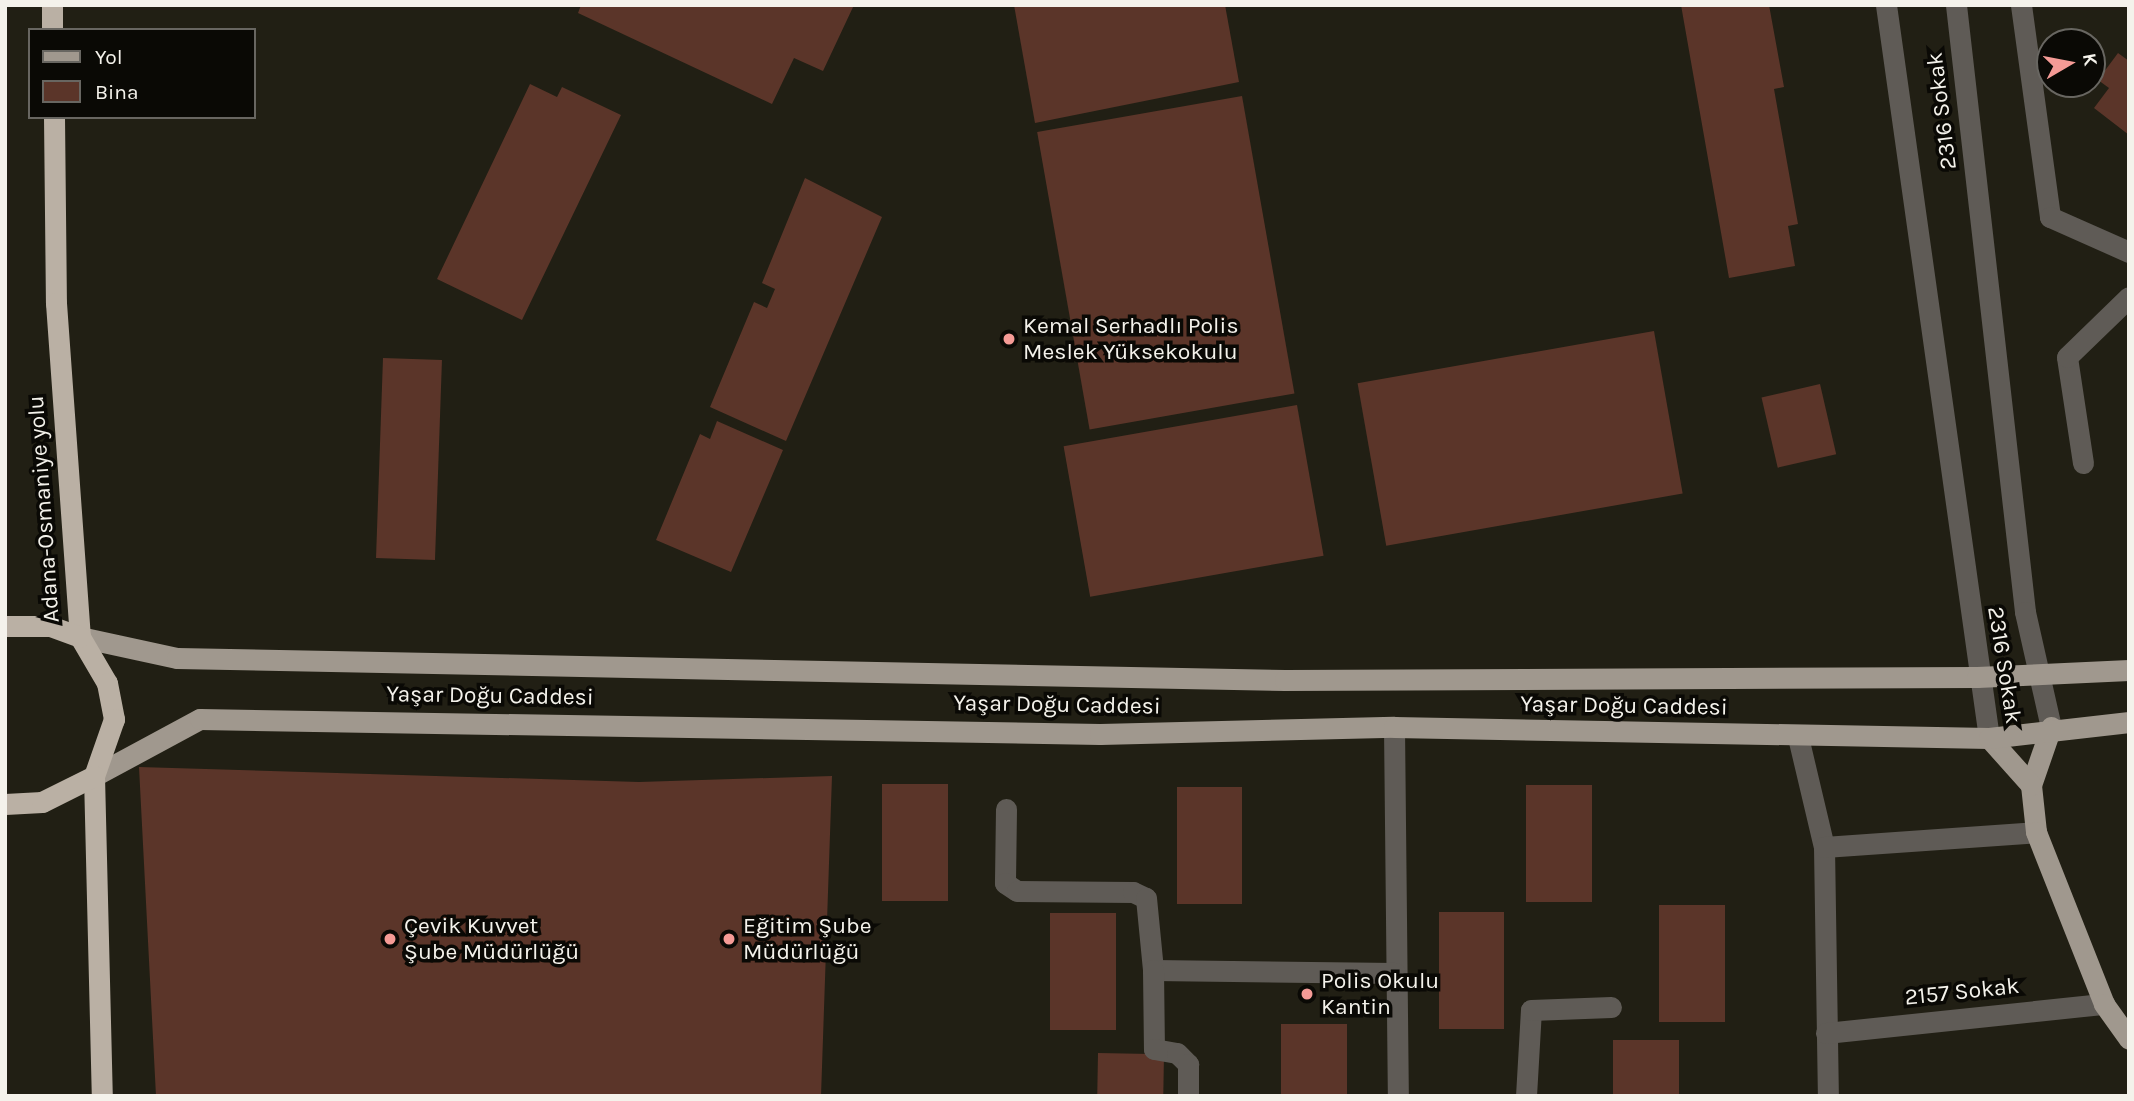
<!DOCTYPE html>
<html>
<head>
<meta charset="utf-8">
<style>
	body { margin:0 }
	#map { position:relative; width:2134px; height:1101px; overflow:hidden; background:#211f14; font-family:Karla,sans-serif }
	div>[style] { position:absolute }
	[style*='--x'] { left:calc(var(--x)*1px); top:calc(var(--y)*1px); width:calc(var(--w)*1px); rotate:calc(var(--a)*1deg) }
	.building>* { inset:0; background:#5b3529; transform-origin:0 0 }
	.minor>* { height:21px; margin:-10.5px; padding:0 10.5px; transform-origin:10.5px; border-radius:10.5px; background:#5f5b56 }
	.major>* { height:21px; margin:-10.5px; padding:0 10.5px; transform-origin:10.5px; border-radius:10.5px; background:#a0988e }
	.highway>* { height:21px; margin:-10.5px; padding:0 10.5px; transform-origin:10.5px; border-radius:10.5px; background:#bab0a4 }
	.dots>* { width:19px; height:19px; translate:-50% -50%; box-sizing:border-box; border:4px solid #0a0905; border-radius:50% }
	span { translate:-50% -50%; white-space:nowrap; text-align:center; line-height:1.15; -webkit-text-stroke:7px #0a0905; paint-order:stroke }
	.street-label { font-size:23px; color:#f4f2eb }
	.poi-label { font-size:23px; color:#f4f2eb }
	.left { translate:0 -50%; text-align:left }
	.frame { position:absolute; inset:0; border:7px solid #f4f2eb; pointer-events:none }
	.legend { position:absolute; left:28px; top:28px; width:228px; height:91px; box-sizing:border-box; background:#0a0905; border:2px solid #686661; margin:0; padding:9px 12px; list-style:none; font-size:21px; color:#f4f2eb }
	.legend li { display:flex; align-items:center; gap:14px; height:35px }
	.legend b { width:35px; border:2px solid #686661 }
	.north { position:absolute; left:2036px; top:28px; width:70px; height:70px; box-sizing:border-box; background:#0a0905; border:2px solid #686661; border-radius:50%; rotate:80deg; font-size:19px; font-weight:700; line-height:28px; text-align:center; color:#f4f2eb }
	.north::after { content:''; display:block; margin:auto; width:24px; height:32px; background:#f59b96; clip-path:polygon(50% 0,100% 100%,50% 72%,0 100%) }
</style>
</head>
<body>
<div id="map">
	<div class="building">
		<div style="clip-path:polygon(581px 5px,854px 5px,823px 71px,794px 58px,772px 104px,578px 13px)"></div>
		<div style="clip-path:polygon(1014px 5px,1225px 5px,1239px 82px,1035px 123px)"></div>
		<div style="clip-path:polygon(1681px 5px,1769px 5px,1784px 87px,1774px 89px,1798px 224px,1788px 226px,1795px 266px,1729px 278px)"></div>
		<div style="clip-path:polygon(2118px 53px,2129px 61px,2129px 135px,2094px 108px,2109px 88px,2098px 80px)"></div>
		<div style="clip-path:polygon(530px 84px,557px 97px,562px 87px,621px 115px,522px 320px,437px 279px)"></div>
		<div style="left:1242px;top:96px;width:302px;height:208px;rotate:80deg"></div>
		<div style="clip-path:polygon(805px 178px,882px 217px,786px 441px,710px 407px,754px 302px,767px 308px,775px 289px,762px 283px)"></div>
		<div style="left:1654px;top:331px;width:165px;height:301px;rotate:80deg"></div>
		<div style="left:383px;top:358px;width:59px;height:200px;rotate:2deg"></div>
		<div style="left:1820px;top:384px;width:72px;height:60px;rotate:77deg"></div>
		<div style="left:1297px;top:405px;width:153px;height:237px;rotate:80deg"></div>
		<div style="clip-path:polygon(717px 421px,783px 450px,731px 572px,656px 540px,700px 434px,710px 439px)"></div>
		<div style="clip-path:polygon(139px 767px,639px 782px,832px 776px,821px 1096px,156px 1096px)"></div>
		<div style="left:882px;top:784px;width:66px;height:117px"></div>
		<div style="left:1526px;top:785px;width:66px;height:117px"></div>
		<div style="left:1177px;top:787px;width:65px;height:117px"></div>
		<div style="left:1659px;top:905px;width:66px;height:117px"></div>
		<div style="left:1439px;top:912px;width:65px;height:117px"></div>
		<div style="left:1050px;top:913px;width:66px;height:117px"></div>
		<div style="left:1281px;top:1024px;width:66px;height:72px"></div>
		<div style="left:1613px;top:1040px;width:66px;height:56px"></div>
		<div style="left:1098px;top:1053px;width:66px;height:43px;rotate:1deg"></div>
	</div>
	<div class="minor">
		<div style="--x:1886;--y:5;--w:740;--a:82"></div>
		<div style="--x:1956;--y:5;--w:611;--a:83.51"></div>
		<div style="--x:2025;--y:612;--w:118;--a:77.3"></div>
		<div style="--x:2021;--y:5;--w:214;--a:82.2"></div>
		<div style="--x:2050;--y:217;--w:86;--a:23.9"></div>
		<div style="--x:2083;--y:463;--w:107;--a:-98.6"></div>
		<div style="--x:2067;--y:357;--w:86;--a:-44.1"></div>
		<div style="--x:1394;--y:727;--w:369;--a:89.4"></div>
		<div style="--x:1798;--y:737;--w:113;--a:76.7"></div>
		<div style="--x:1824;--y:847;--w:249;--a:89.1"></div>
		<div style="--x:1006;--y:809;--w:74;--a:90.8"></div>
		<div style="--x:1005;--y:883;--w:14;--a:34"></div>
		<div style="--x:1017;--y:891;--w:116;--a:0.5"></div>
		<div style="--x:1133;--y:892;--w:14;--a:25"></div>
		<div style="--x:1146;--y:898;--w:72;--a:84.4"></div>
		<div style="--x:1153;--y:970;--w:242;--a:0.7"></div>
		<div style="--x:1824;--y:847;--w:213;--a:-4"></div>
		<div style="--x:1153;--y:970;--w:79;--a:89.3"></div>
		<div style="--x:1154;--y:1049;--w:23;--a:10"></div>
		<div style="--x:1177;--y:1053;--w:16;--a:45"></div>
		<div style="--x:1188;--y:1064;--w:32;--a:90"></div>
		<div style="--x:1826;--y:1033;--w:280;--a:-6"></div>
		<div style="--x:1526;--y:1096;--w:86;--a:-86.7"></div>
		<div style="--x:1531;--y:1010;--w:80;--a:-2.1"></div>
	</div>
	<div class="major">
		<div style="--x:80;--y:637;--w:99;--a:12.2"></div>
		<div style="--x:177;--y:658;--w:1108;--a:1.14"></div>
		<div style="--x:1285;--y:680;--w:692;--a:-0.25"></div>
		<div style="--x:1977;--y:677;--w:152;--a:-2.6"></div>
		<div style="--x:2051;--y:727;--w:61;--a:109"></div>
		<div style="--x:2031;--y:785;--w:47;--a:83.9"></div>
		<div style="--x:2036;--y:832;--w:185;--a:68.4"></div>
		<div style="--x:2104;--y:1004;--w:43;--a:54.5"></div>
		<div style="--x:1989;--y:738;--w:63;--a:48.2"></div>
		<div style="--x:94;--y:776;--w:120;--a:-28.3"></div>
		<div style="--x:200;--y:719;--w:900;--a:0.95"></div>
		<div style="--x:1100;--y:734;--w:294;--a:-1.4"></div>
		<div style="--x:1394;--y:727;--w:595;--a:1.06"></div>
		<div style="--x:1989;--y:738;--w:141;--a:-6.5"></div>
	</div>
	<div class="highway">
		<div style="--x:52;--y:5;--w:25;--a:90"></div>
		<div style="--x:54;--y:117;--w:186;--a:89.4"></div>
		<div style="--x:56;--y:303;--w:335;--a:85.9"></div>
		<div style="--x:80;--y:637;--w:53;--a:59.6"></div>
		<div style="--x:107;--y:683;--w:37;--a:79"></div>
		<div style="--x:114;--y:719;--w:60;--a:109.3"></div>
		<div style="--x:94;--y:776;--w:320;--a:88.6"></div>
		<div style="--x:5;--y:626;--w:45;--a:0"></div>
		<div style="--x:50;--y:626;--w:32;--a:20"></div>
		<div style="--x:5;--y:804;--w:37;--a:-3"></div>
		<div style="--x:42;--y:802;--w:58;--a:-26.6"></div>
	</div>
	<div class="dots">
		<div style="left:1009px;top:339px;background:#f59b96"></div>
		<div style="left:390px;top:939px;background:#f59b96"></div>
		<div style="left:729px;top:939px;background:#f59b96"></div>
		<div style="left:1307px;top:994px;background:#f59b96"></div>
	</div>
	<div class="street-label">
		<span style="left:1942px;top:111px;rotate:-97deg">2316 Sokak</span>
		<span style="left:44px;top:509px;rotate:-94deg">Adana-Osmaniye yolu</span>
		<span style="left:2004px;top:665px;rotate:81deg">2316 Sokak</span>
		<span style="left:490px;top:696px;rotate:1deg">Yaşar Doğu Caddesi</span>
		<span style="left:1057px;top:705px;rotate:1deg">Yaşar Doğu Caddesi</span>
		<span style="left:1624px;top:706px;rotate:1deg">Yaşar Doğu Caddesi</span>
		<span style="left:1962px;top:992px;rotate:-6deg">2157 Sokak</span>
	</div>
	<div class="poi-label">
		<span class="left" style="left:1023px;top:339px">Kemal Serhadlı Polis<br>Meslek Yüksekokulu</span>
		<span class="left" style="left:404px;top:939px">Çevik Kuvvet<br>Şube Müdürlüğü</span>
		<span class="left" style="left:743px;top:939px">Eğitim Şube<br>Müdürlüğü</span>
		<span class="left" style="left:1321px;top:994px">Polis Okulu<br>Kantin</span>
	</div>
	<div class="frame"></div>
	<ul class="legend">
	<li><b style="height:9px;background:#a0988e"></b>Yol</li>
	<li><b style="height:19px;background:#5b3529"></b>Bina</li>
	</ul>
	<div class="north">K</div>
</div>
</body>
</html>
